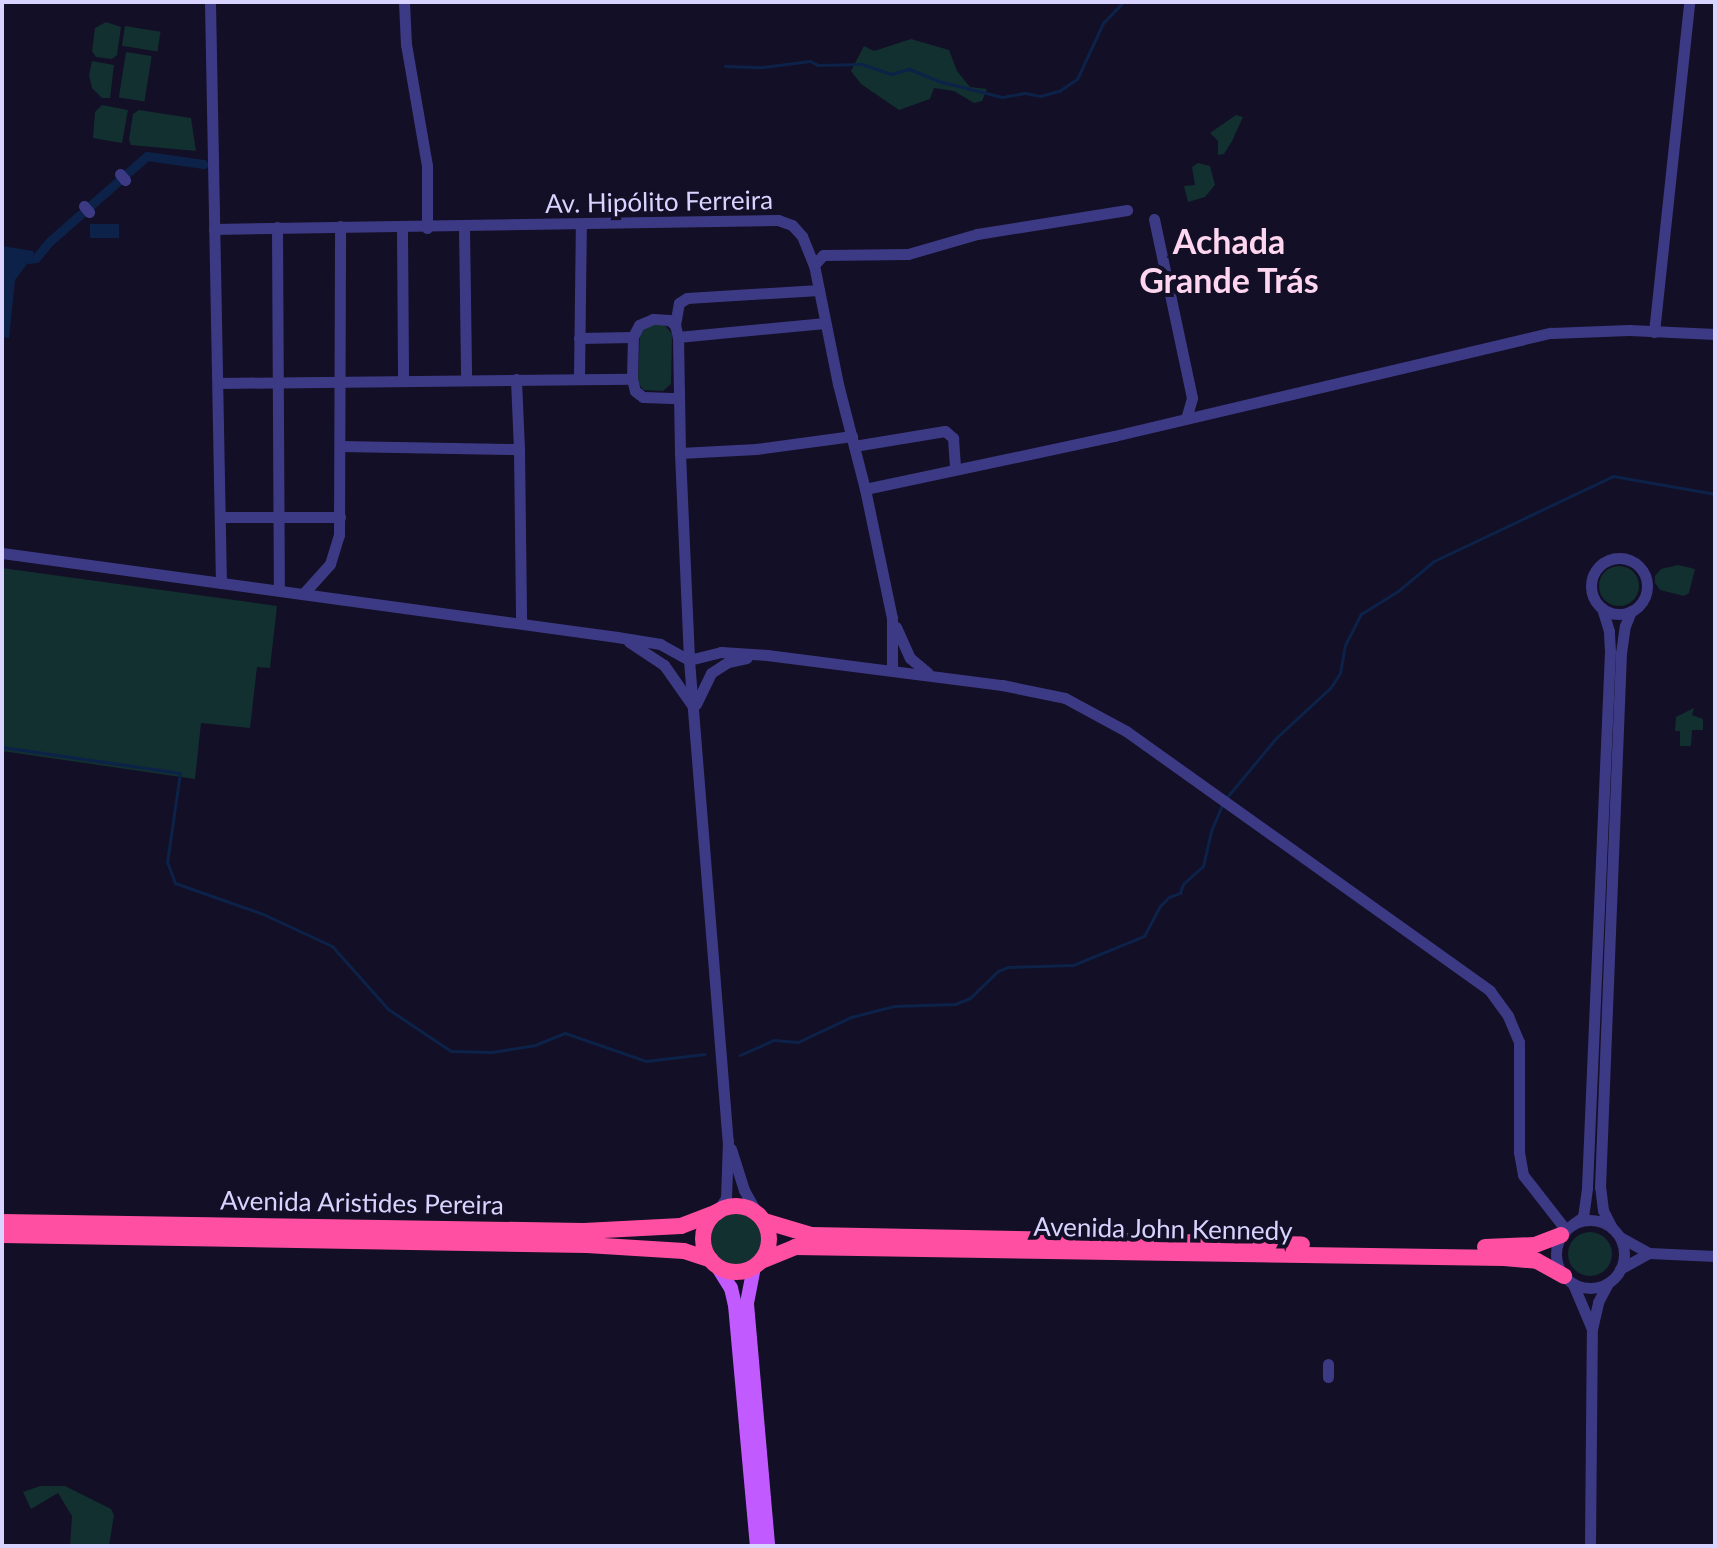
<!DOCTYPE html>
<html>
<head>
<meta charset="utf-8">
<style>
	body { margin:0 }
	#map { position:relative; width:1717px; height:1548px; overflow:hidden; background:#130f26; font-family:Lato,sans-serif }
	div>[style] { position:absolute }
	[style*='--x'] { left:calc(var(--x)*1px); top:calc(var(--y)*1px); width:calc(var(--w)*1px); rotate:calc(var(--a)*1deg) }
	.green>* { inset:0; background:#12302f; transform-origin:0 0 }
	.round { border-radius:50% }
	.water>* { inset:0; background:#0c2248; transform-origin:0 0 }
	.stream>* { height:3px; margin:-1.5px; padding:0 1.5px; transform-origin:1.5px; border-radius:1.5px; background:#0c2248 }
	.canal>* { height:9px; margin:-4.5px; padding:0 4.5px; transform-origin:4.5px; border-radius:4.5px; background:#0c2248 }
	.minor>* { height:11px; margin:-5.5px; padding:0 5.5px; transform-origin:5.5px; border-radius:5.5px; background:#3d3a85 }
	.minor>.ring { margin:-5.5px; padding:0; box-sizing:content-box; background:none; border:11px solid #3d3a85; border-radius:50% }
	.major>* { height:14px; margin:-7px; padding:0 7px; transform-origin:7px; border-radius:7px; background:#c25bff }
	.highway>* { height:16px; margin:-8px; padding:0 8px; transform-origin:8px; border-radius:8px; background:#ff4fa3 }
	.highway>.ring { margin:-8px; padding:0; box-sizing:content-box; background:none; border:16px solid #ff4fa3; border-radius:50% }
	span { translate:-50% -50%; white-space:nowrap; text-align:center; line-height:1.15; -webkit-text-stroke:8px #130f26; paint-order:stroke }
	.street-label { font-size:26px; color:#d9d4ff }
	.district-label { font-size:34px; color:#ffd6f0; font-weight:700 }
	.frame { position:absolute; inset:0; border:4px solid #d9d4ff; pointer-events:none }
</style>
</head>
<body>
<div id="map">
	<div class="green">
		<div style="clip-path:polygon(106px 22px,121px 27px,117px 55px,112px 59px,96px 57px,92px 51px,95px 28px)"></div>
		<div style="left:125px;top:26px;width:36px;height:20px;rotate:9deg"></div>
		<div style="clip-path:polygon(911px 39px,949px 50px,957px 71px,970px 87px,987px 89px,982px 101px,974px 103px,954px 91px,934px 88px,930px 99px,899px 110px,861px 84px,851px 71px,864px 46px,874px 51px)"></div>
		<div style="left:126px;top:52px;width:26px;height:46px;rotate:9deg"></div>
		<div style="clip-path:polygon(92px 61px,114px 65px,110px 98px,102px 98px,92px 88px,89px 75px)"></div>
		<div style="clip-path:polygon(102px 105px,128px 110px,122px 143px,93px 138px,95px 112px)"></div>
		<div style="clip-path:polygon(139px 110px,191px 118px,196px 151px,131px 145px,129px 140px,133px 114px)"></div>
		<div style="clip-path:polygon(1236px 115px,1243px 117px,1232px 141px,1224px 154px,1218px 155px,1218px 141px,1210px 133px)"></div>
		<div style="clip-path:polygon(1198px 163px,1210px 166px,1215px 185px,1205px 197px,1188px 202px,1184px 186px,1195px 185px,1192px 167px)"></div>
		<div style="clip-path:polygon(664px 324px,672px 334px,671px 384px,663px 391px,643px 390px,638px 382px,640px 331px,648px 325px)"></div>
		<div style="clip-path:polygon(1678px 565px,1695px 569px,1689px 593px,1684px 596px,1660px 590px,1655px 583px,1655px 576px,1661px 569px)"></div>
		<div class="round" style="left:1599px;top:566px;width:40px;height:40px"></div>
		<div style="clip-path:polygon(2px 568px,277px 606px,270px 668px,257px 667px,250px 728px,201px 723px,195px 779px,2px 751px)"></div>
		<div style="clip-path:polygon(1694px 708px,1692px 715px,1703px 719px,1703px 730px,1692px 730px,1691px 746px,1680px 746px,1680px 731px,1675px 731px,1676px 717px)"></div>
		<div class="round" style="left:711px;top:1213px;width:52px;height:52px"></div>
		<div class="round" style="left:1568px;top:1232px;width:44px;height:44px"></div>
		<div style="clip-path:polygon(40px 1486px,65px 1486px,111px 1509px,114px 1515px,109px 1546px,70px 1546px,72px 1516px,58px 1493px,31px 1509px,23px 1492px)"></div>
	</div>
	<div class="water">
		<div style="left:90px;top:224px;width:29px;height:14px"></div>
		<div style="clip-path:polygon(2px 246px,33px 251px,34px 255px,15px 280px,9px 338px,2px 337px)"></div>
	</div>
	<div class="stream">
		<div style="--x:725;--y:66;--w:38;--a:2"></div>
		<div style="--x:763;--y:67;--w:47;--a:-7.3"></div>
		<div style="--x:810;--y:61;--w:9;--a:27"></div>
		<div style="--x:818;--y:65;--w:44;--a:-1.3"></div>
		<div style="--x:862;--y:64;--w:31;--a:19"></div>
		<div style="--x:891;--y:74;--w:19;--a:-16"></div>
		<div style="--x:909;--y:69;--w:31;--a:22"></div>
		<div style="--x:938;--y:81;--w:66;--a:14"></div>
		<div style="--x:1002;--y:97;--w:23;--a:-10"></div>
		<div style="--x:1025;--y:93;--w:15;--a:11"></div>
		<div style="--x:1040;--y:96;--w:20;--a:-15"></div>
		<div style="--x:1059;--y:91;--w:22;--a:-34"></div>
		<div style="--x:1077;--y:79;--w:62;--a:-65.1"></div>
		<div style="--x:1103;--y:23;--w:29;--a:-46"></div>
		<div style="--x:2;--y:747;--w:180;--a:8.3"></div>
		<div style="--x:180;--y:773;--w:90;--a:98.3"></div>
		<div style="--x:167;--y:862;--w:22;--a:69"></div>
		<div style="--x:175;--y:883;--w:93;--a:19.4"></div>
		<div style="--x:263;--y:914;--w:76;--a:24.9"></div>
		<div style="--x:332;--y:946;--w:84;--a:48.4"></div>
		<div style="--x:388;--y:1009;--w:76;--a:33.7"></div>
		<div style="--x:451;--y:1051;--w:41;--a:1.4"></div>
		<div style="--x:492;--y:1052;--w:44;--a:-9.2"></div>
		<div style="--x:535;--y:1045;--w:32;--a:-22"></div>
		<div style="--x:565;--y:1033;--w:86;--a:19.1"></div>
		<div style="--x:646;--y:1061;--w:59;--a:-6.8"></div>
		<div style="--x:1227;--y:797;--w:77;--a:-50.3"></div>
		<div style="--x:1276;--y:738;--w:75;--a:-42.8"></div>
		<div style="--x:1331;--y:687;--w:17;--a:-57"></div>
		<div style="--x:1340;--y:673;--w:28;--a:-80"></div>
		<div style="--x:1345;--y:645;--w:35;--a:-63"></div>
		<div style="--x:1361;--y:614;--w:44;--a:-31.9"></div>
		<div style="--x:1398;--y:591;--w:47;--a:-39.8"></div>
		<div style="--x:1434;--y:561;--w:198;--a:-25.4"></div>
		<div style="--x:1613;--y:476;--w:104;--a:10"></div>
		<div style="--x:740;--y:1055;--w:37;--a:-24"></div>
		<div style="--x:774;--y:1040;--w:24;--a:5"></div>
		<div style="--x:798;--y:1042;--w:59;--a:-25.3"></div>
		<div style="--x:851;--y:1017;--w:44;--a:-14.3"></div>
		<div style="--x:894;--y:1006;--w:61;--a:-1.9"></div>
		<div style="--x:955;--y:1004;--w:16;--a:-22"></div>
		<div style="--x:970;--y:998;--w:39;--a:-44"></div>
		<div style="--x:998;--y:971;--w:11;--a:-22"></div>
		<div style="--x:1008;--y:967;--w:65;--a:-1.8"></div>
		<div style="--x:1073;--y:965;--w:77;--a:-22.2"></div>
		<div style="--x:1144;--y:936;--w:34;--a:-62"></div>
		<div style="--x:1160;--y:906;--w:13;--a:-45"></div>
		<div style="--x:1169;--y:897;--w:12;--a:-20"></div>
		<div style="--x:1180;--y:893;--w:9;--a:-72"></div>
		<div style="--x:1183;--y:884;--w:27;--a:-42"></div>
		<div style="--x:1203;--y:866;--w:36;--a:-77"></div>
		<div style="--x:1211;--y:831;--w:30;--a:-67"></div>
	</div>
	<div class="canal">
		<div style="--x:29;--y:259;--w:7;--a:-8"></div>
		<div style="--x:36;--y:258;--w:21;--a:-51"></div>
		<div style="--x:49;--y:242;--w:130;--a:-41.3"></div>
		<div style="--x:147;--y:156;--w:57;--a:8.1"></div>
	</div>
	<div class="minor">
		<div style="--x:210;--y:2;--w:581;--a:88.92"></div>
		<div style="--x:404;--y:2;--w:42;--a:87.3"></div>
		<div style="--x:406;--y:44;--w:124;--a:80.2"></div>
		<div style="--x:427;--y:166;--w:62;--a:90"></div>
		<div style="--x:120;--y:174;--w:8;--a:50"></div>
		<div style="--x:84;--y:206;--w:8;--a:50"></div>
		<div style="--x:1154;--y:219;--w:183;--a:78"></div>
		<div style="--x:1192;--y:398;--w:19;--a:106"></div>
		<div style="--x:277;--y:227;--w:363;--a:89.7"></div>
		<div style="--x:464;--y:227;--w:152;--a:89.2"></div>
		<div style="--x:402;--y:228;--w:151;--a:89.6"></div>
		<div style="--x:214;--y:229;--w:564;--a:-0.91"></div>
		<div style="--x:778;--y:220;--w:15;--a:20"></div>
		<div style="--x:792;--y:225;--w:15;--a:48"></div>
		<div style="--x:802;--y:236;--w:31;--a:68"></div>
		<div style="--x:814;--y:265;--w:121;--a:78.6"></div>
		<div style="--x:838;--y:384;--w:108;--a:75.6"></div>
		<div style="--x:865;--y:489;--w:132;--a:78.2"></div>
		<div style="--x:892;--y:618;--w:52;--a:90"></div>
		<div style="--x:814;--y:265;--w:13;--a:-48"></div>
		<div style="--x:823;--y:255;--w:85;--a:-0.7"></div>
		<div style="--x:908;--y:254;--w:72;--a:-16.2"></div>
		<div style="--x:977;--y:234;--w:152;--a:-9.1"></div>
		<div style="--x:825;--y:323;--w:148;--a:174.6"></div>
		<div style="--x:678;--y:337;--w:116;--a:89"></div>
		<div style="--x:680;--y:453;--w:76;--a:-3"></div>
		<div style="--x:756;--y:449;--w:97;--a:-7.7"></div>
		<div style="--x:675;--y:325;--w:22;--a:-80"></div>
		<div style="--x:679;--y:303;--w:9;--a:-32"></div>
		<div style="--x:687;--y:298;--w:132;--a:-3.5"></div>
		<div style="--x:1654;--y:332;--w:332;--a:-83.9"></div>
		<div style="--x:678;--y:337;--w:12;--a:-104"></div>
		<div style="--x:675;--y:325;--w:8;--a:-140"></div>
		<div style="--x:669;--y:320;--w:16;--a:-176"></div>
		<div style="--x:653;--y:319;--w:15;--a:157"></div>
		<div style="--x:639;--y:325;--w:13;--a:117"></div>
		<div style="--x:633;--y:337;--w:42;--a:91.4"></div>
		<div style="--x:632;--y:379;--w:12;--a:76"></div>
		<div style="--x:635;--y:391;--w:10;--a:37"></div>
		<div style="--x:643;--y:397;--w:35;--a:2"></div>
		<div style="--x:579;--y:338;--w:54;--a:-1.1"></div>
		<div style="--x:579;--y:378;--w:153;--a:-89.3"></div>
		<div style="--x:218;--y:383;--w:414;--a:-0.6"></div>
		<div style="--x:340;--y:446;--w:179;--a:1"></div>
		<div style="--x:519;--y:449;--w:70;--a:-92.5"></div>
		<div style="--x:854;--y:446;--w:92;--a:-9.4"></div>
		<div style="--x:945;--y:431;--w:11;--a:41"></div>
		<div style="--x:953;--y:438;--w:30;--a:86"></div>
		<div style="--x:519;--y:449;--w:173;--a:89.3"></div>
		<div style="--x:680;--y:453;--w:207;--a:87.5"></div>
		<div style="--x:689;--y:660;--w:483;--a:85.4"></div>
		<div style="--x:728;--y:1141;--w:57;--a:92"></div>
		<div style="--x:726;--y:1198;--w:17;--a:123"></div>
		<div style="--x:865;--y:489;--w:255;--a:-12"></div>
		<div style="--x:1114;--y:436;--w:449;--a:-13.3"></div>
		<div style="--x:1551;--y:333;--w:78;--a:-2.2"></div>
		<div style="--x:1629;--y:330;--w:86;--a:2.7"></div>
		<div style="--x:221;--y:517;--w:119;--a:0"></div>
		<div style="--x:2;--y:553;--w:621;--a:7.78"></div>
		<div style="--x:617;--y:637;--w:44;--a:9.2"></div>
		<div style="--x:660;--y:644;--w:33;--a:29"></div>
		<div style="--x:689;--y:660;--w:33;--a:-14"></div>
		<div style="--x:721;--y:652;--w:46;--a:3.7"></div>
		<div style="--x:767;--y:655;--w:237;--a:7.3"></div>
		<div style="--x:1002;--y:685;--w:64;--a:11.7"></div>
		<div style="--x:1065;--y:698;--w:69;--a:28.4"></div>
		<div style="--x:1126;--y:731;--w:447;--a:35.5"></div>
		<div style="--x:1490;--y:991;--w:31;--a:54"></div>
		<div style="--x:1508;--y:1016;--w:28;--a:67"></div>
		<div style="--x:1519;--y:1042;--w:110;--a:90"></div>
		<div style="--x:1519;--y:1152;--w:23;--a:80"></div>
		<div style="--x:1523;--y:1175;--w:70;--a:52"></div>
		<div class="ring" style="left:1591px;top:558px;width:45px;height:45px"></div>
		<div style="--x:303;--y:594;--w:40;--a:-48"></div>
		<div style="--x:330;--y:564;--w:30;--a:-73"></div>
		<div style="--x:339;--y:535;--w:309;--a:-89.8"></div>
		<div style="--x:896;--y:627;--w:34;--a:66"></div>
		<div style="--x:910;--y:658;--w:23;--a:40"></div>
		<div style="--x:629;--y:642;--w:42;--a:33.3"></div>
		<div style="--x:664;--y:665;--w:49;--a:55"></div>
		<div style="--x:696;--y:704;--w:34;--a:-64"></div>
		<div style="--x:711;--y:673;--w:20;--a:-33"></div>
		<div style="--x:728;--y:662;--w:19;--a:-12"></div>
		<div style="--x:731;--y:1149;--w:43;--a:72.4"></div>
		<div style="--x:744;--y:1190;--w:26;--a:61"></div>
		<div class="ring" style="left:1556px;top:1220px;width:57px;height:57px"></div>
		<div style="--x:1573;--y:1224;--w:12;--a:-35"></div>
		<div style="--x:1583;--y:1217;--w:30;--a:-82"></div>
		<div style="--x:1587;--y:1187;--w:535;--a:-87.54"></div>
		<div style="--x:1610;--y:652;--w:21;--a:-93"></div>
		<div style="--x:1609;--y:631;--w:24;--a:-107"></div>
		<div style="--x:1612;--y:1228;--w:20;--a:-117"></div>
		<div style="--x:1603;--y:1210;--w:23;--a:-97"></div>
		<div style="--x:1600;--y:1187;--w:534;--a:-87.75"></div>
		<div style="--x:1621;--y:653;--w:27;--a:-82"></div>
		<div style="--x:1625;--y:626;--w:16;--a:-68"></div>
		<div style="--x:1620;--y:1237;--w:33;--a:29"></div>
		<div style="--x:1649;--y:1253;--w:66;--a:2.6"></div>
		<div style="--x:1620;--y:1269;--w:33;--a:-29"></div>
		<div style="--x:1573;--y:1284;--w:49;--a:67.1"></div>
		<div style="--x:1592;--y:1329;--w:28;--a:-77"></div>
		<div style="--x:1598;--y:1302;--w:21;--a:-62"></div>
		<div style="--x:1328;--y:1364;--w:13;--a:90"></div>
		<div style="--x:1590;--y:1546;--w:217;--a:-89.5"></div>
	</div>
	<div class="major">
		<div style="--x:717;--y:1266;--w:26;--a:58"></div>
		<div style="--x:731;--y:1288;--w:17;--a:77"></div>
		<div style="--x:735;--y:1305;--w:242;--a:84.8"></div>
		<div style="--x:754;--y:1267;--w:38;--a:101"></div>
		<div style="--x:747;--y:1304;--w:243;--a:85"></div>
	</div>
	<div class="highway">
		<div class="ring" style="left:703px;top:1206px;width:50px;height:50px"></div>
		<div style="--x:764;--y:1221;--w:49;--a:16.6"></div>
		<div style="--x:811;--y:1235;--w:491;--a:1.1"></div>
		<div style="--x:2;--y:1222;--w:582;--a:0.89"></div>
		<div style="--x:584;--y:1231;--w:97;--a:-3"></div>
		<div style="--x:681;--y:1226;--w:39;--a:-21"></div>
		<div style="--x:2;--y:1235;--w:585;--a:0.98"></div>
		<div style="--x:587;--y:1245;--w:97;--a:3.5"></div>
		<div style="--x:684;--y:1251;--w:28;--a:18"></div>
		<div style="--x:1485;--y:1247;--w:50;--a:-2.3"></div>
		<div style="--x:1535;--y:1245;--w:28;--a:-21"></div>
		<div style="--x:761;--y:1261;--w:37;--a:-22"></div>
		<div style="--x:795;--y:1247;--w:709;--a:0.89"></div>
		<div style="--x:1504;--y:1258;--w:33;--a:5"></div>
		<div style="--x:1537;--y:1261;--w:31;--a:29"></div>
	</div>
	<div class="street-label">
		<span style="left:659px;top:202px;rotate:-1deg">Av. Hipólito Ferreira</span>
		<span style="left:362px;top:1203px;rotate:1deg">Avenida Aristides Pereira</span>
		<span style="left:1163px;top:1229px;rotate:1deg">Avenida John Kennedy</span>
	</div>
	<div class="district-label">
		<span style="left:1229px;top:260px">Achada<br>Grande Trás</span>
	</div>
	<div class="frame"></div>
</div>
</body>
</html>
